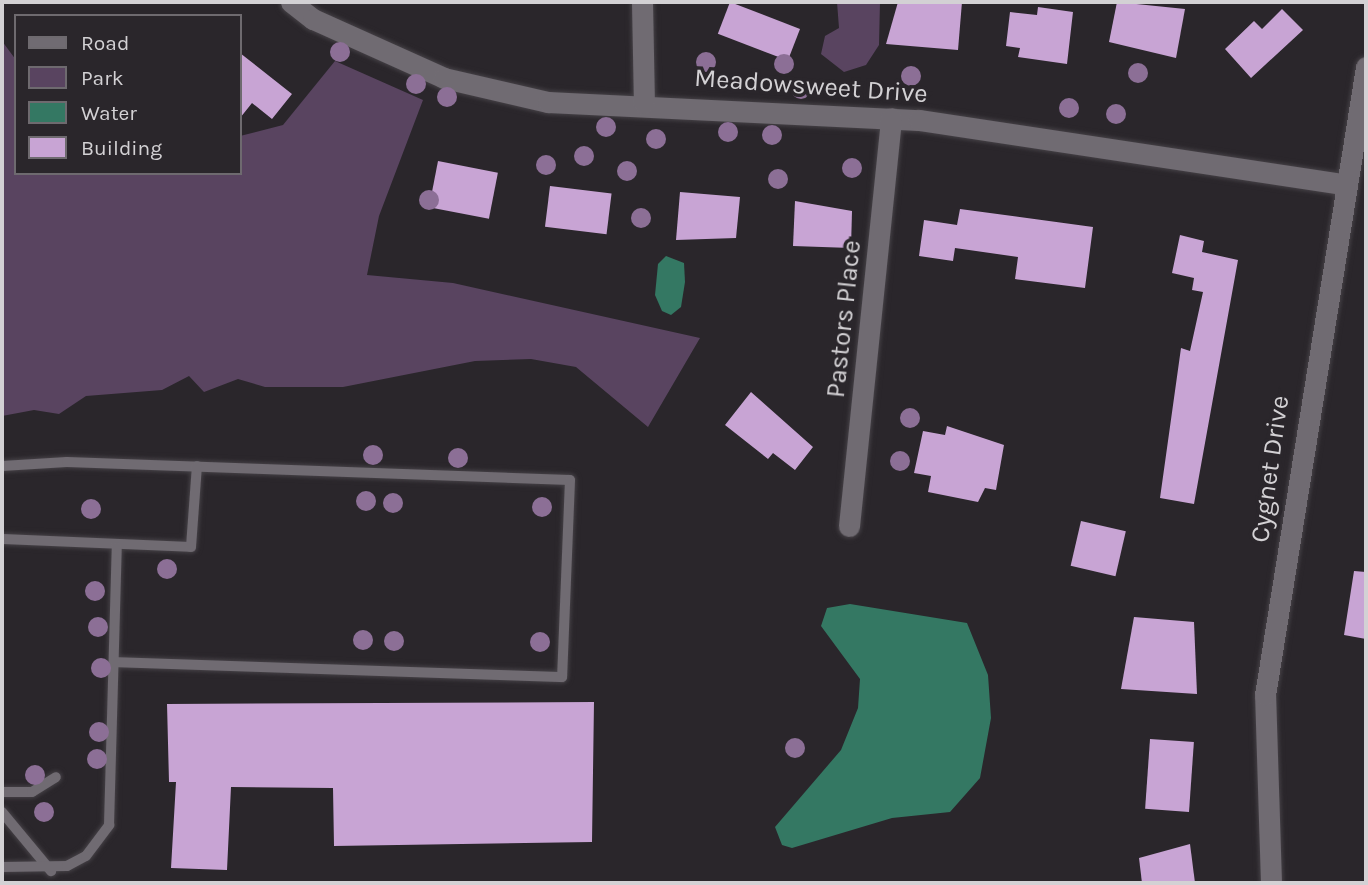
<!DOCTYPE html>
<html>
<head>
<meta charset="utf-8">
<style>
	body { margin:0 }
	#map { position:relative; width:1368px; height:885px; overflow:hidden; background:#2a262b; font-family:Karla,sans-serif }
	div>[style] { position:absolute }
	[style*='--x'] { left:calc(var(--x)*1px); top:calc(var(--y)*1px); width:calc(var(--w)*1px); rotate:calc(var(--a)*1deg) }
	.green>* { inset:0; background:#594460 }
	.water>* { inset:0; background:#347863 }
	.building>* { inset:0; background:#c8a4d4; transform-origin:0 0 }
	.roads { filter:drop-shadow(0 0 2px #454146) drop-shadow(0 0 2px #454146) }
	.lane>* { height:10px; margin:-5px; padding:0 5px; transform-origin:5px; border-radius:5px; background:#706b72 }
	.street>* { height:21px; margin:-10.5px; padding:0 10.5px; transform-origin:10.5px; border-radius:10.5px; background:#706b72 }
	.trees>* { width:20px; height:20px; margin:-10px; border-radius:50%; background:#8c6f96 }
	span { translate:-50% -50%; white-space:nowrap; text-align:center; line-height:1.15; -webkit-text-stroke:7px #2a262b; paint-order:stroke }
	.street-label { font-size:26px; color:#d3d1d4 }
	.frame { position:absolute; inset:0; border:4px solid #d3d1d4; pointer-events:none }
	.legend { position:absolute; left:14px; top:14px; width:228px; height:161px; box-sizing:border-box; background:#2a262b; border:2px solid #6e6a6f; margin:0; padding:9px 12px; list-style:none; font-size:21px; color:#d3d1d4 }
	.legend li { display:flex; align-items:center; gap:14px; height:35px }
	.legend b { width:35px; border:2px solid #6e6a6f }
</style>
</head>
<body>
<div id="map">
	<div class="green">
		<div style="clip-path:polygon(837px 2px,880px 2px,879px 45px,866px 65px,844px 72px,821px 54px,825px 36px,839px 28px)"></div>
		<div style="clip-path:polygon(2px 41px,16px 60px,16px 173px,240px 173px,240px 136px,283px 125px,335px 61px,423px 100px,379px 216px,367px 275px,453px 283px,700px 338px,648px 427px,576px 367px,531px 359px,475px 361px,343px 387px,265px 387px,238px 379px,204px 392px,189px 376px,162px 390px,86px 396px,59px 414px,34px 410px,2px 416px)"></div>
	</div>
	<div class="water">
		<div style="clip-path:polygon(666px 256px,684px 263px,685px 282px,681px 307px,671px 315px,662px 311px,655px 295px,658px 264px)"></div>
		<div style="clip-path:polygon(850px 604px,967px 623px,988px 675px,991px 718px,980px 778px,950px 812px,892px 818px,792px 848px,782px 845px,775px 827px,841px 750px,858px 708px,860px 679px,821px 626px,827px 608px)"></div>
	</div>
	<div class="building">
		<div style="left:730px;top:2px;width:75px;height:34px;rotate:21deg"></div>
		<div style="clip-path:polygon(898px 2px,962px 2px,958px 50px,886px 44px)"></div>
		<div style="clip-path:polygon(1117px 2px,1185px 9px,1176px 58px,1109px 42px)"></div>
		<div style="clip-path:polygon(1038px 7px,1073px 12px,1067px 64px,1018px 57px,1020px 48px,1006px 46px,1010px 12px,1037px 15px)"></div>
		<div style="clip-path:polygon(1282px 9px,1303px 30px,1251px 78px,1225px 49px,1254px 21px,1262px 29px)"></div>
		<div style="clip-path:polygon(240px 53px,292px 94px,272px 119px,252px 103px,240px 118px)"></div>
		<div style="left:438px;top:161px;width:61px;height:47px;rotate:11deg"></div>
		<div style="left:550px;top:186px;width:62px;height:41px;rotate:7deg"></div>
		<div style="clip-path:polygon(680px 192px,740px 197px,736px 238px,676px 240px)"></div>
		<div style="clip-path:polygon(795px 201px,852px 211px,851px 248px,793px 246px)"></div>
		<div style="clip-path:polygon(960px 209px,1093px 227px,1085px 288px,1015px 279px,1018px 257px,955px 248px,953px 261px,919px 256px,924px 220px,957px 225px)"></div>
		<div style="clip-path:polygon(1180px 235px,1204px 241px,1202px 252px,1238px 260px,1194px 504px,1160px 498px,1181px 348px,1190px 351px,1203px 292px,1192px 290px,1194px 278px,1172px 273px)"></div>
		<div style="clip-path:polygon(751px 392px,813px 447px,795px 470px,773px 453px,768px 459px,725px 425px)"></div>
		<div style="clip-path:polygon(947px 426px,1004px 445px,996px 490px,985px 488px,978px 502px,928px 492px,931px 476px,914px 473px,923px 431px,945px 435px)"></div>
		<div style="left:1081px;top:521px;width:46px;height:46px;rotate:13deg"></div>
		<div style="clip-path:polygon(1354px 571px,1366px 572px,1366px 639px,1344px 635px)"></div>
		<div style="clip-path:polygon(1134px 617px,1194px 622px,1197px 694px,1121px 689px)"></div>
		<div style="clip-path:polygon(594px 702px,592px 842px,334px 846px,333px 788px,231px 787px,227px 870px,171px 868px,176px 782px,169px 782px,167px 704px)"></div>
		<div style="left:1150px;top:739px;width:44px;height:70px;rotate:4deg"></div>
		<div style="clip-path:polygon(1190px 844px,1195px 883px,1142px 883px,1139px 858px)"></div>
	</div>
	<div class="roads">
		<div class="lane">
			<div style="--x:2;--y:466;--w:65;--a:-3.5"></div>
			<div style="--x:67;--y:462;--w:503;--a:2.05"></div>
			<div style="--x:570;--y:480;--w:197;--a:92.3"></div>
			<div style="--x:562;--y:677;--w:446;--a:-178.1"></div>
			<div style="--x:2;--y:539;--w:189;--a:2.4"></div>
			<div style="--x:191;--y:547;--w:81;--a:-85.8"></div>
			<div style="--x:2;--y:792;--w:30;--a:0"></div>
			<div style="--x:32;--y:792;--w:28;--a:-32"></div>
			<div style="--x:2;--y:812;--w:77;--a:50.3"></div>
			<div style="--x:2;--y:867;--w:65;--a:-0.9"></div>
			<div style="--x:67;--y:866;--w:21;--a:-28"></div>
			<div style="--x:86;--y:856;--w:39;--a:-53"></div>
			<div style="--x:109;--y:825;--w:278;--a:-88.4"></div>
		</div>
		<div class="street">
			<div style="--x:291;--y:2;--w:28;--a:38"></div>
			<div style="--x:313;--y:19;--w:144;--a:24.2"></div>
			<div style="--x:444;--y:78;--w:107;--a:13"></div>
			<div style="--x:548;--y:102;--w:371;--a:2.8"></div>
			<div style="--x:919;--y:120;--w:430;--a:8.6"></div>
			<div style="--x:642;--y:2;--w:101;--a:88.9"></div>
			<div style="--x:849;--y:526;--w:410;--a:-84.1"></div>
			<div style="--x:1271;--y:883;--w:188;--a:-91.8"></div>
			<div style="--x:1265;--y:695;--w:636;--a:-80.86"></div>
		</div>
	</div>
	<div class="trees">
		<div style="left:340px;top:52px"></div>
		<div style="left:706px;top:62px"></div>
		<div style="left:784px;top:64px"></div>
		<div style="left:1138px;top:73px"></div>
		<div style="left:911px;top:76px"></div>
		<div style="left:416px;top:84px"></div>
		<div style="left:801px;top:89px"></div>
		<div style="left:447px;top:97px"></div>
		<div style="left:1069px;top:108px"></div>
		<div style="left:1116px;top:114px"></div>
		<div style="left:606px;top:127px"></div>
		<div style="left:728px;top:132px"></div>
		<div style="left:772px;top:135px"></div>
		<div style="left:656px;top:139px"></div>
		<div style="left:584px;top:156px"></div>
		<div style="left:546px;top:165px"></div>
		<div style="left:852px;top:168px"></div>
		<div style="left:627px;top:171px"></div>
		<div style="left:778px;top:179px"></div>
		<div style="left:429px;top:200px"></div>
		<div style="left:641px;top:218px"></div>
		<div style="left:910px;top:418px"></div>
		<div style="left:373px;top:455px"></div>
		<div style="left:458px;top:458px"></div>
		<div style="left:900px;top:461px"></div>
		<div style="left:366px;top:501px"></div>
		<div style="left:393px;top:503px"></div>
		<div style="left:542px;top:507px"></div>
		<div style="left:91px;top:509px"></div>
		<div style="left:167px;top:569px"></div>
		<div style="left:95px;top:591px"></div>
		<div style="left:98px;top:627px"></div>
		<div style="left:363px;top:640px"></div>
		<div style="left:394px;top:641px"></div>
		<div style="left:540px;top:642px"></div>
		<div style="left:101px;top:668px"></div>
		<div style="left:99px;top:732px"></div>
		<div style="left:795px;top:748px"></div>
		<div style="left:97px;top:759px"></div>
		<div style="left:35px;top:775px"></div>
		<div style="left:44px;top:812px"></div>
	</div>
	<div class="street-label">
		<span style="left:811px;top:86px;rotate:4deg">Meadowsweet Drive</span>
		<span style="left:844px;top:319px;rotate:-84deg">Pastors Place</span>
		<span style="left:1270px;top:469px;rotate:-82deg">Cygnet Drive</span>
	</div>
	<div class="frame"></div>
	<ul class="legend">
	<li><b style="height:9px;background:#706b72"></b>Road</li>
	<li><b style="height:19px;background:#594460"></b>Park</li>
	<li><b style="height:19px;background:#347863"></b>Water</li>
	<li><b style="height:19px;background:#c8a4d4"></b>Building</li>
	</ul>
</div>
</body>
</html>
